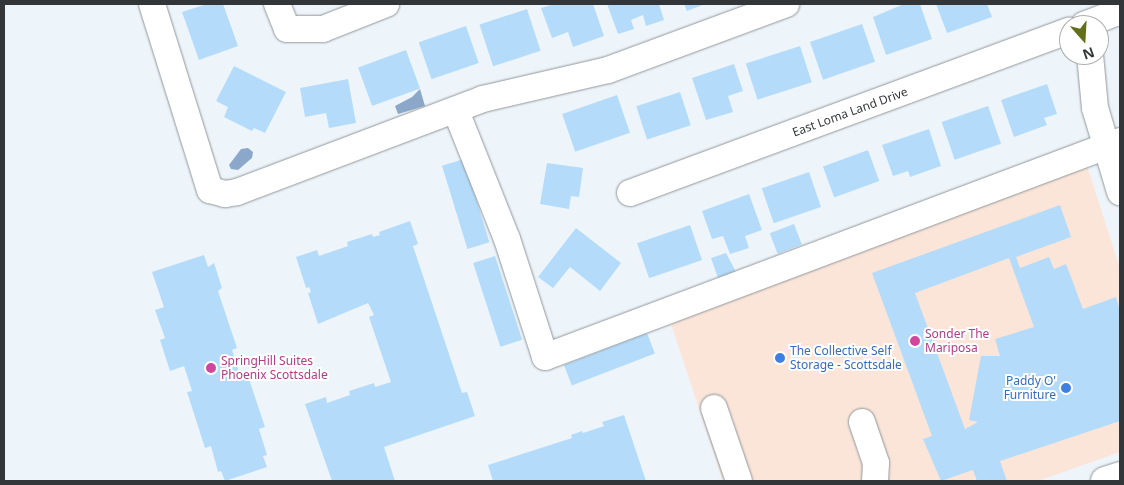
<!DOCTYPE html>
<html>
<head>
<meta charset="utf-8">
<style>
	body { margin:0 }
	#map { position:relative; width:1124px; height:485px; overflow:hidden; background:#eef5fa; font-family:"Noto Sans",sans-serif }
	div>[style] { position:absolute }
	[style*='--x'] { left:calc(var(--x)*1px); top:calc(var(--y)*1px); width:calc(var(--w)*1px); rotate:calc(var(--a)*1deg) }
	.commercial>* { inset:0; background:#fbe5d8 }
	.water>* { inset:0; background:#8ba8ca }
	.building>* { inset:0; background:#b4dcfa; transform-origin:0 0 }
	.roads { filter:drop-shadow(0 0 1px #91979c) drop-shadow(0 0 1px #91979c) }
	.minor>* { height:26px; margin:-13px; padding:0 13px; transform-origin:13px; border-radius:13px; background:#fff }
	.major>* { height:28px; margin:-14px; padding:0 14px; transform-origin:14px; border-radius:14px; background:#fff }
	.dots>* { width:14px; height:14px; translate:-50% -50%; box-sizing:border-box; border:2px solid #fff; border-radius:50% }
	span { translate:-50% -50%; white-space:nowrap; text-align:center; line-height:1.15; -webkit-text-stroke:4px #fff; paint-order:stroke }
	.street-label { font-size:12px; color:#333638 }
	.hotel-label { font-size:12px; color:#b23c85 }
	.left { translate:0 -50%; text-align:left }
	.shop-label { font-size:12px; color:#366cbe }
	.right { translate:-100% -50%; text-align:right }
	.frame { position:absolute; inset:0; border:5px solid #333638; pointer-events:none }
	.north { position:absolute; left:1059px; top:15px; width:50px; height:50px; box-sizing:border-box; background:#fff; border:1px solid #adafaf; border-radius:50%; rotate:161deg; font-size:14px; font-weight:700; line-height:20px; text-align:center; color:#333638 }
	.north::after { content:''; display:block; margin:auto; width:18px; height:22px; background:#647019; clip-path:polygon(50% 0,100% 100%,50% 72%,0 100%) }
</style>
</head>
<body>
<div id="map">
	<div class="commercial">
		<div style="clip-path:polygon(1087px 166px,1120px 268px,1120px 452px,1038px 481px,723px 481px,669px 318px)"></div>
	</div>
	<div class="water">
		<div style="clip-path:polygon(420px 89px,425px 106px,398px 114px,395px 106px,412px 97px)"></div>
		<div style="clip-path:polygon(248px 148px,253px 152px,252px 158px,238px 170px,231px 169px,229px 165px,241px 149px)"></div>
	</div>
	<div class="building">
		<div style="clip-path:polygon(207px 4px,223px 4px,238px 46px,199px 60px,182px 12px)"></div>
		<div style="clip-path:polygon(554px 4px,593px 4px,604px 36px,573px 47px,568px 32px,552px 38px,541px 8px)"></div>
		<div style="clip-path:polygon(607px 4px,659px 4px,664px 20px,646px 26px,643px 15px,631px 20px,634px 29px,618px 34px)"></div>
		<div style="clip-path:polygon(684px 4px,705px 4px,687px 11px)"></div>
		<div style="clip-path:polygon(904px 4px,920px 4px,932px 39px,886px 55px,873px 17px)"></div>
		<div style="clip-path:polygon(936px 4px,987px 4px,992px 17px,947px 33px)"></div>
		<div style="left:527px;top:9px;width:44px;height:50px;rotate:72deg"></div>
		<div style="left:862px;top:24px;width:40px;height:55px;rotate:71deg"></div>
		<div style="left:466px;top:26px;width:39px;height:50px;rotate:71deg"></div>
		<div style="left:800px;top:46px;width:38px;height:57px;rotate:72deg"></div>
		<div style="left:406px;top:50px;width:41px;height:51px;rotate:70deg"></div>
		<div style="clip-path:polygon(734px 64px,743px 91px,728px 96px,733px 112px,706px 120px,692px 78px)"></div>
		<div style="clip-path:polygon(234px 66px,286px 92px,265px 133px,254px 128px,252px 131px,224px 117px,228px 107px,216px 101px)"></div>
		<div style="clip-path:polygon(348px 79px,356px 123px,329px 128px,326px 113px,305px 117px,300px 88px)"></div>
		<div style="clip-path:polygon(1047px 84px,1057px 114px,1044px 118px,1047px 125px,1014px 137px,1001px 100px)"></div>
		<div style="left:680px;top:92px;width:35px;height:46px;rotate:72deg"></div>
		<div style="left:617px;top:95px;width:40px;height:58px;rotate:71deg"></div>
		<div style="left:988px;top:106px;width:40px;height:49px;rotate:71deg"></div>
		<div style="clip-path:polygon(929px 129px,941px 166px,910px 177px,908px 171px,893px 176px,882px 145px)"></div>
		<div style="left:868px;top:150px;width:33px;height:48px;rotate:70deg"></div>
		<div style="left:464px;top:159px;width:87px;height:23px;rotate:73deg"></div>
		<div style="clip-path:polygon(547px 163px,583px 168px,579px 197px,571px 196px,569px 209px,540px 204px)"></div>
		<div style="left:809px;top:172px;width:37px;height:50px;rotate:71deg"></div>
		<div style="clip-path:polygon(749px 194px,762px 230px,745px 236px,749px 248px,730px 254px,723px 236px,712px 239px,702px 211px)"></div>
		<div style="clip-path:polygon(evenodd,1060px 205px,1071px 237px,1016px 257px,1020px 268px,1049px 257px,1054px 269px,1066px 264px,1083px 309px,1116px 297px,1120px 311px,1120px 421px,1000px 461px,1007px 481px,977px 481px,973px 470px,941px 481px,923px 439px,932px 436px,872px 273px,1060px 205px,1009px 258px,1034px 327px,995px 339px,1000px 356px,981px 356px,969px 420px,978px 422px,965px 429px,915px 293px,1009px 258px)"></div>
		<div style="clip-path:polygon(410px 221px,418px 244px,413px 246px,462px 393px,467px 392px,475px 416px,384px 447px,395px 481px,332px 481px,305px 404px,326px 397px,327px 403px,350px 395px,349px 391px,374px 383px,375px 387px,391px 382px,369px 317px,374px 315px,368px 303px,318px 324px,308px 293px,311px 292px,309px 287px,306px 288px,296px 257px,317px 250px,319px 256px,348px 246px,347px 242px,372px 234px,373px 237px,380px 235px,379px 232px)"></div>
		<div style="left:794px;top:224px;width:22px;height:26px;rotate:69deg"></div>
		<div style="left:690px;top:225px;width:37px;height:56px;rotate:71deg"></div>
		<div style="clip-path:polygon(576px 228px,621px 263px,600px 291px,570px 267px,553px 288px,538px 277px)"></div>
		<div style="clip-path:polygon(726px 253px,736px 272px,718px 278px,711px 258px)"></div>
		<div style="clip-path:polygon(204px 255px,208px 267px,214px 263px,222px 288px,218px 291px,237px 348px,232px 350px,241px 378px,248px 376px,265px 427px,259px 429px,267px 455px,263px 456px,267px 467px,225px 481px,221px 471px,218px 472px,211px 446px,205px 448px,187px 392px,192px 391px,184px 366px,170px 371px,160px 340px,165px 338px,155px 310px,164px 307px,152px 272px)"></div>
		<div style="left:495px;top:256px;width:88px;height:23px;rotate:72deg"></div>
		<div style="left:647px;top:333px;width:22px;height:89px;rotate:69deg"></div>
		<div style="clip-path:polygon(624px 415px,646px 481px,493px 481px,488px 465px,572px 438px,571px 435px,582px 431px,583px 433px,604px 426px,602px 422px)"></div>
	</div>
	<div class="roads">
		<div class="minor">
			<div style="--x:152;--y:4;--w:195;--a:72.7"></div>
			<div style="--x:210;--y:190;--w:16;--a:15"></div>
			<div style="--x:225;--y:194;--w:12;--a:-9"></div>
			<div style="--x:237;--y:192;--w:263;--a:-20.7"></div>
			<div style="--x:483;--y:99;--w:128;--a:-13.1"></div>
			<div style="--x:608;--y:70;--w:190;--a:-20.3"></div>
			<div style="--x:277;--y:4;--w:27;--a:68"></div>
			<div style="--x:287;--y:29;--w:36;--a:0"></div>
			<div style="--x:323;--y:29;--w:68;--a:-21.6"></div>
			<div style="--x:1084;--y:25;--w:39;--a:-21"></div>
			<div style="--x:1090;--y:55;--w:53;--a:84.6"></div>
			<div style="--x:1095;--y:108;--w:88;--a:73.4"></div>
			<div style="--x:456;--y:111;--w:138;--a:68.3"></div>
			<div style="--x:507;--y:239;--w:124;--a:72.1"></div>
			<div style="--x:545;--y:357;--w:614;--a:-20.59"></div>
			<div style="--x:630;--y:193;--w:468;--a:-20.3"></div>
			<div style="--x:714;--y:408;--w:77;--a:71.1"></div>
			<div style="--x:862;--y:422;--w:43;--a:71.1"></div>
			<div style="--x:876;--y:463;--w:18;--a:93"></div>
		</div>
		<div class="major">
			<div style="--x:1105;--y:481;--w:16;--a:-18"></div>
		</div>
	</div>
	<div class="dots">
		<div style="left:915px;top:341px;background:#d1479c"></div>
		<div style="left:780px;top:358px;background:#3f7fe0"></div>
		<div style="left:211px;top:368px;background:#d1479c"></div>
		<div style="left:1066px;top:388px;background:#3f7fe0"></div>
	</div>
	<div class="street-label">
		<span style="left:850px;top:112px;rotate:-20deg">East Loma Land Drive</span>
	</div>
	<div class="hotel-label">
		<span class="left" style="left:925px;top:341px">Sonder The<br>Mariposa</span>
		<span class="left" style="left:221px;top:368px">SpringHill Suites<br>Phoenix Scottsdale</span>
	</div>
	<div class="shop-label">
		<span class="left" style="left:790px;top:358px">The Collective Self<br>Storage - Scottsdale</span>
		<span class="right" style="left:1056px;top:388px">Paddy O'<br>Furniture</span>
	</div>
	<div class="frame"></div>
	<div class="north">N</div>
</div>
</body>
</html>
